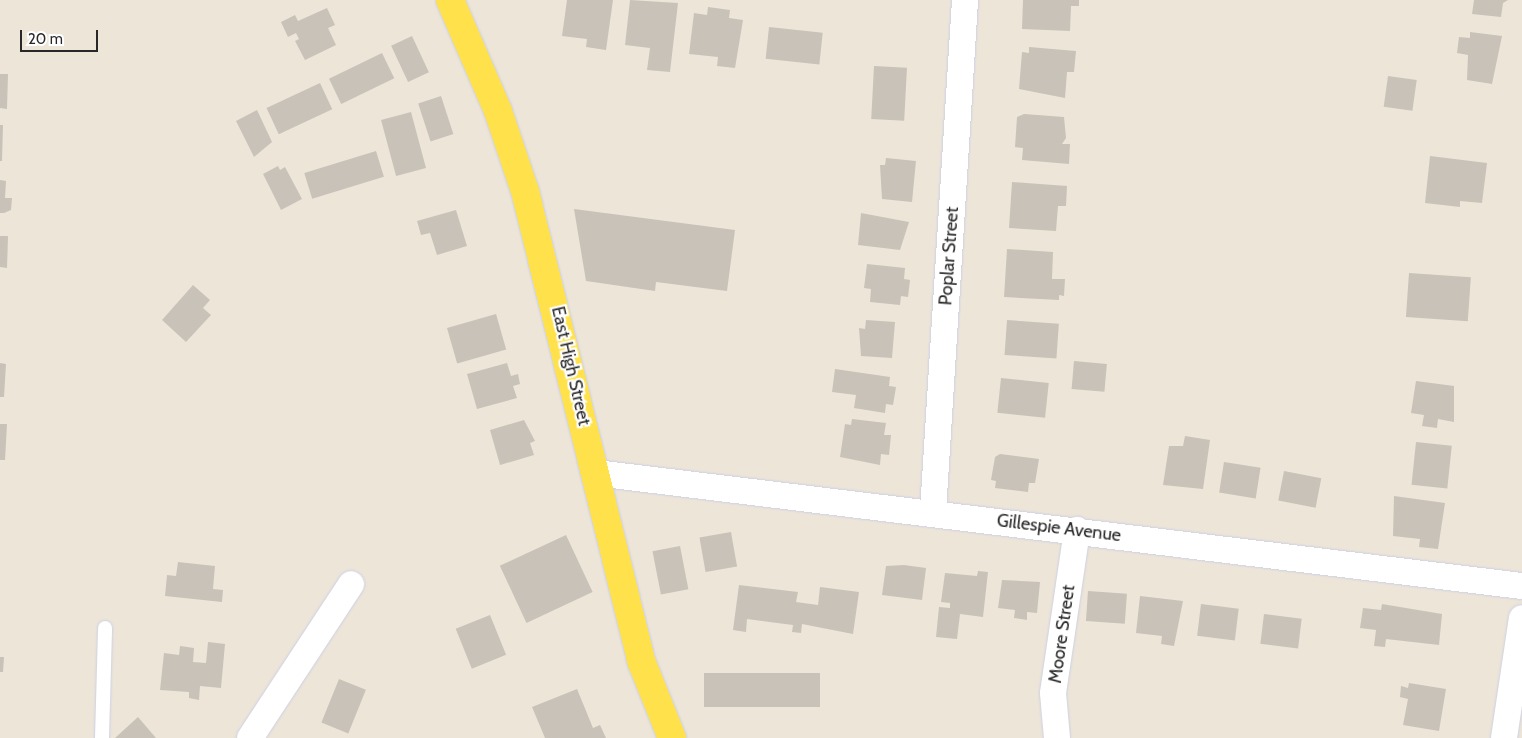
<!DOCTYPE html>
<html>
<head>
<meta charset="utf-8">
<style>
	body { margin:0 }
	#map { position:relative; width:1522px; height:738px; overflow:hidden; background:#ede5d8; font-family:Cabin,sans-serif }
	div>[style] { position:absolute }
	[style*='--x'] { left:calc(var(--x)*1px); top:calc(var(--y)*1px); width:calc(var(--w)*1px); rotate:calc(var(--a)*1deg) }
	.building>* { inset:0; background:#c8c2b8; transform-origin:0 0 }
	.roads { filter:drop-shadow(0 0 1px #cdd0e4) drop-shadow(0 0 1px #cdd0e4) }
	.service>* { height:14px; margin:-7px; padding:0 7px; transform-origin:7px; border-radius:7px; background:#fff }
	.minor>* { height:26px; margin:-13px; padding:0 13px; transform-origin:13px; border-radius:13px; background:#fff }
	.primary>* { height:28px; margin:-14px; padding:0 14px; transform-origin:14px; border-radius:14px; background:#ffe24b }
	span { translate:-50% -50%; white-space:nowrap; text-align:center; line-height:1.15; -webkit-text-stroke:4.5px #fff; paint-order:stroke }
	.street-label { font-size:18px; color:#282828 }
	.scale { position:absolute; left:20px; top:30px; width:78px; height:22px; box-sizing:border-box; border:2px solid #282828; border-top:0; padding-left:6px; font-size:15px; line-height:18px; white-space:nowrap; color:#282828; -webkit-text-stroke:4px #fff; paint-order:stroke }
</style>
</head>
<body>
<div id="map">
	<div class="building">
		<div style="clip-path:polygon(567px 0,613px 0,606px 50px,586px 47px,587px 39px,562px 36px)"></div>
		<div style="clip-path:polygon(630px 0,678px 3px,670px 72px,647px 70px,650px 48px,625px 45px)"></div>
		<div style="clip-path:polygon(1023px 0,1079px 0,1079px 6px,1071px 6px,1070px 31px,1022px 29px)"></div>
		<div style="clip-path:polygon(1474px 0,1508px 0,1503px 3px,1501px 17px,1472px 14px)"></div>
		<div style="clip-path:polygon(708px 7px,730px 10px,729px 18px,743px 20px,735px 68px,717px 66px,718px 57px,689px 54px,694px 13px,707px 15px)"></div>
		<div style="clip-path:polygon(327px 8px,335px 25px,328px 28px,336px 45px,305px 60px,295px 41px,299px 39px,296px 33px,288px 37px,281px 22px,295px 15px,298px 21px)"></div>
		<div style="left:769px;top:27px;width:54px;height:32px;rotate:6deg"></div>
		<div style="clip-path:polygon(1470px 32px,1502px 36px,1492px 84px,1467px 80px,1468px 55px,1457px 53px,1459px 37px,1470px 38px)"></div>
		<div style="left:412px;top:36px;width:40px;height:23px;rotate:65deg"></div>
		<div style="clip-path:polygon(1029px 47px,1076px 51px,1074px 72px,1067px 72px,1065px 98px,1019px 89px,1022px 52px,1029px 53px)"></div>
		<div style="left:382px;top:53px;width:28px;height:59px;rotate:64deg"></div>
		<div style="left:874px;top:66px;width:33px;height:53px;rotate:3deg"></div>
		<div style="clip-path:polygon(0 74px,8px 74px,7px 109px,0 108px)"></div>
		<div style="left:1388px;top:76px;width:29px;height:31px;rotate:8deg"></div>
		<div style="left:320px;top:83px;width:29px;height:59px;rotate:65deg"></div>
		<div style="left:441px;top:96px;width:40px;height:24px;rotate:72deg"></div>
		<div style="clip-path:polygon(257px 110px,272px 142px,254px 157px,236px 121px)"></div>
		<div style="left:411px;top:112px;width:58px;height:31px;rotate:75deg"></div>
		<div style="clip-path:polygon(1024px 114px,1064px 117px,1066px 138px,1062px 144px,1070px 144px,1069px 164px,1022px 160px,1023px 148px,1015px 147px,1017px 117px)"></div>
		<div style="clip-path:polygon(0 125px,3px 125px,2px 161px,0 161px)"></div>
		<div style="left:376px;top:151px;width:27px;height:75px;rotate:73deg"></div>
		<div style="clip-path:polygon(1430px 156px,1487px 163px,1482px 203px,1460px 201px,1460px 207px,1425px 203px)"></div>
		<div style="clip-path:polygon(886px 158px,916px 161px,912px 202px,882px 199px,880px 165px,885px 165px)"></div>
		<div style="clip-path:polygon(278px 166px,280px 170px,285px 167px,302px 199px,281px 210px,263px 174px)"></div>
		<div style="clip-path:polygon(0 180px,6px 181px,5px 198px,12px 198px,11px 210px,4px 213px,0 213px)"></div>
		<div style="clip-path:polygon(1012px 182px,1067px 186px,1066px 206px,1058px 206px,1056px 231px,1009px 228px)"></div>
		<div style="clip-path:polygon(574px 209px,735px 230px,727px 291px,656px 282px,655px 291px,586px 281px)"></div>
		<div style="clip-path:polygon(456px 210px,467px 246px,437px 255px,430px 233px,421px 235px,417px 221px)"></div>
		<div style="clip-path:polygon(861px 213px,909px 222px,900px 250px,858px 245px)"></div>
		<div style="clip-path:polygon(0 236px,8px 236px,7px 268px,0 267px)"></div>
		<div style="clip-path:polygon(1007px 249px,1053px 252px,1052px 279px,1065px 279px,1064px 296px,1059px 295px,1059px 300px,1004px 297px)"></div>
		<div style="clip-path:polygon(867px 264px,905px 268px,904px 279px,910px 280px,908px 297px,901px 296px,900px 305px,870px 302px,871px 289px,864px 288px)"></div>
		<div style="left:1409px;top:273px;width:62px;height:44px;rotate:4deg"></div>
		<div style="clip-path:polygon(193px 285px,210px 300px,203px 308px,211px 315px,186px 342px,162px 320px)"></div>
		<div style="left:496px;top:314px;width:37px;height:51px;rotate:74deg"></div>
		<div style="clip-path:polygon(866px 320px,895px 322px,892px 358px,861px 356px,859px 328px,865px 329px)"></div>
		<div style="left:1007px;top:320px;width:52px;height:35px;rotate:4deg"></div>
		<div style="left:1074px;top:361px;width:33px;height:28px;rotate:5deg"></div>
		<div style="clip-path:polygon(0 363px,6px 364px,4px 397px,0 397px)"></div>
		<div style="clip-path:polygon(507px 363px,511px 376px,518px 374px,520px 384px,513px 386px,517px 398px,477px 409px,467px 374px)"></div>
		<div style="clip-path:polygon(835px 369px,890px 377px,889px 386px,896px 387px,893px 405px,886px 404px,885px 413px,854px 408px,856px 395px,832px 392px)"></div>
		<div style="left:1001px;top:378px;width:48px;height:35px;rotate:6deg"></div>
		<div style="clip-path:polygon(1416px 381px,1454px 386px,1454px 422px,1438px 419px,1437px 428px,1422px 426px,1424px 415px,1411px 413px)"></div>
		<div style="clip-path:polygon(852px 419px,886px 423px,884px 435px,891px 435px,889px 455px,881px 454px,880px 465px,840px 457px,845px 424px,851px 425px)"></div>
		<div style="clip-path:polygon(524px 420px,535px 441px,530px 443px,534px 455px,500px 465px,490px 430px)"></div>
		<div style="clip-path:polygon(0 424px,7px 424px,5px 460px,0 460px)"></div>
		<div style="clip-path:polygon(1185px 436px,1210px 440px,1203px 489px,1163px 485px,1169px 446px,1183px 446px)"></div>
		<div style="left:1416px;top:442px;width:36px;height:43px;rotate:6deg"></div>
		<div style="clip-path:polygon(1000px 454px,1039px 459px,1035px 483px,1029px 483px,1028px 492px,995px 488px,996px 481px,991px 480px,995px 457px)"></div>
		<div style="left:1224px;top:462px;width:37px;height:31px;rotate:9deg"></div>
		<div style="left:1284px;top:471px;width:38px;height:30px;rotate:11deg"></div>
		<div style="clip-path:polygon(1394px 496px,1445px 503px,1438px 549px,1419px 547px,1420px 539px,1393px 536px)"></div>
		<div style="left:731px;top:532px;width:35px;height:32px;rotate:80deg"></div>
		<div style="left:566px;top:535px;width:63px;height:73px;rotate:65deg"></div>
		<div style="left:680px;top:546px;width:44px;height:28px;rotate:79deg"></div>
		<div style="clip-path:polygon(178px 562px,215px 566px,213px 589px,223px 590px,222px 602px,165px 596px,167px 575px,176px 576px)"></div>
		<div style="clip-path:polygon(904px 565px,926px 568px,922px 600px,882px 595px,886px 566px)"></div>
		<div style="clip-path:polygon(978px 571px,988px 572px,983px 617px,960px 614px,957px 639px,936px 637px,939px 607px,950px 608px,950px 603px,941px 602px,945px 573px,977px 576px)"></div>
		<div style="clip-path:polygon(1002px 580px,1040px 582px,1037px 613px,1027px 612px,1027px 620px,1014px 618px,1015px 610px,998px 608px)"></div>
		<div style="clip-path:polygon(739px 585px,798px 592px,796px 602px,818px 605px,820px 587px,859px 592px,853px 634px,802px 624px,801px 633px,792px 632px,793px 625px,747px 619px,746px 632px,733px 630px)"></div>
		<div style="left:1088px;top:591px;width:39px;height:30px;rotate:4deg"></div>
		<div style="clip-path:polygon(1140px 596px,1183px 601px,1174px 646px,1161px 644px,1162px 636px,1136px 633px)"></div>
		<div style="left:1201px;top:604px;width:38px;height:32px;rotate:7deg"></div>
		<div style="clip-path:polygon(1382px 604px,1442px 614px,1439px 645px,1386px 639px,1385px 647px,1374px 646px,1376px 630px,1360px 628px,1363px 608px,1381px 610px)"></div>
		<div style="left:1264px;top:614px;width:38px;height:30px;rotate:7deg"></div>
		<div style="left:490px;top:615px;width:43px;height:37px;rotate:68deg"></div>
		<div style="clip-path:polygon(208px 642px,225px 644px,221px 688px,200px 686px,199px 700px,189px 698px,189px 692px,160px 690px,164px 653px,179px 655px,180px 646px,194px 648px,193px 662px,206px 663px)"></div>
		<div style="clip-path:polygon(0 657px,4px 657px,3px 672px,0 672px)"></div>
		<div style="left:704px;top:673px;width:116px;height:34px"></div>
		<div style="left:339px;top:679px;width:29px;height:47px;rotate:22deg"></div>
		<div style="clip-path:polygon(1409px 683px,1446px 689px,1439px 731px,1403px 725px,1408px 699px,1400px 697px,1401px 686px,1408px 688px)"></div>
		<div style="clip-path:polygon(577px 689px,593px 728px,600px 725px,606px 738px,545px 738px,532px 707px)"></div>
		<div style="clip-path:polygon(138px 717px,156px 738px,115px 738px)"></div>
	</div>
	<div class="roads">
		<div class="service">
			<div style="--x:102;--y:738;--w:110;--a:-88.4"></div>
		</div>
		<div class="minor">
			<div style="--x:596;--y:473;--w:933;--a:6.96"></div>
			<div style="--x:933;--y:512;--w:513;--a:-86.42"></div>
			<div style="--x:250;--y:738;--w:184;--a:-56.7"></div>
			<div style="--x:1057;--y:738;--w:45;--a:-95.1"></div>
			<div style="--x:1053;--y:693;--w:165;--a:-81.6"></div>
			<div style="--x:1504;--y:738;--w:121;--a:-81.5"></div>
		</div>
		<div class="primary">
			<div style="--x:450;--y:0;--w:121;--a:66.6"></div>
			<div style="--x:498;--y:111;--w:84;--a:71.4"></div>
			<div style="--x:525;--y:191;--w:486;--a:76.1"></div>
			<div style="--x:642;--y:663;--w:81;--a:68.2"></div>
		</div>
	</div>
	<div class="street-label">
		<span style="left:949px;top:256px;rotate:-86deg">Poplar Street</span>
		<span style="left:571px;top:366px;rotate:77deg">East High Street</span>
		<span style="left:1059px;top:528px;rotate:7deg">Gillespie Avenue</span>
		<span style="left:1062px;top:634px;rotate:-82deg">Moore Street</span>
	</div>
	<div class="scale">20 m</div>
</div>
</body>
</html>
